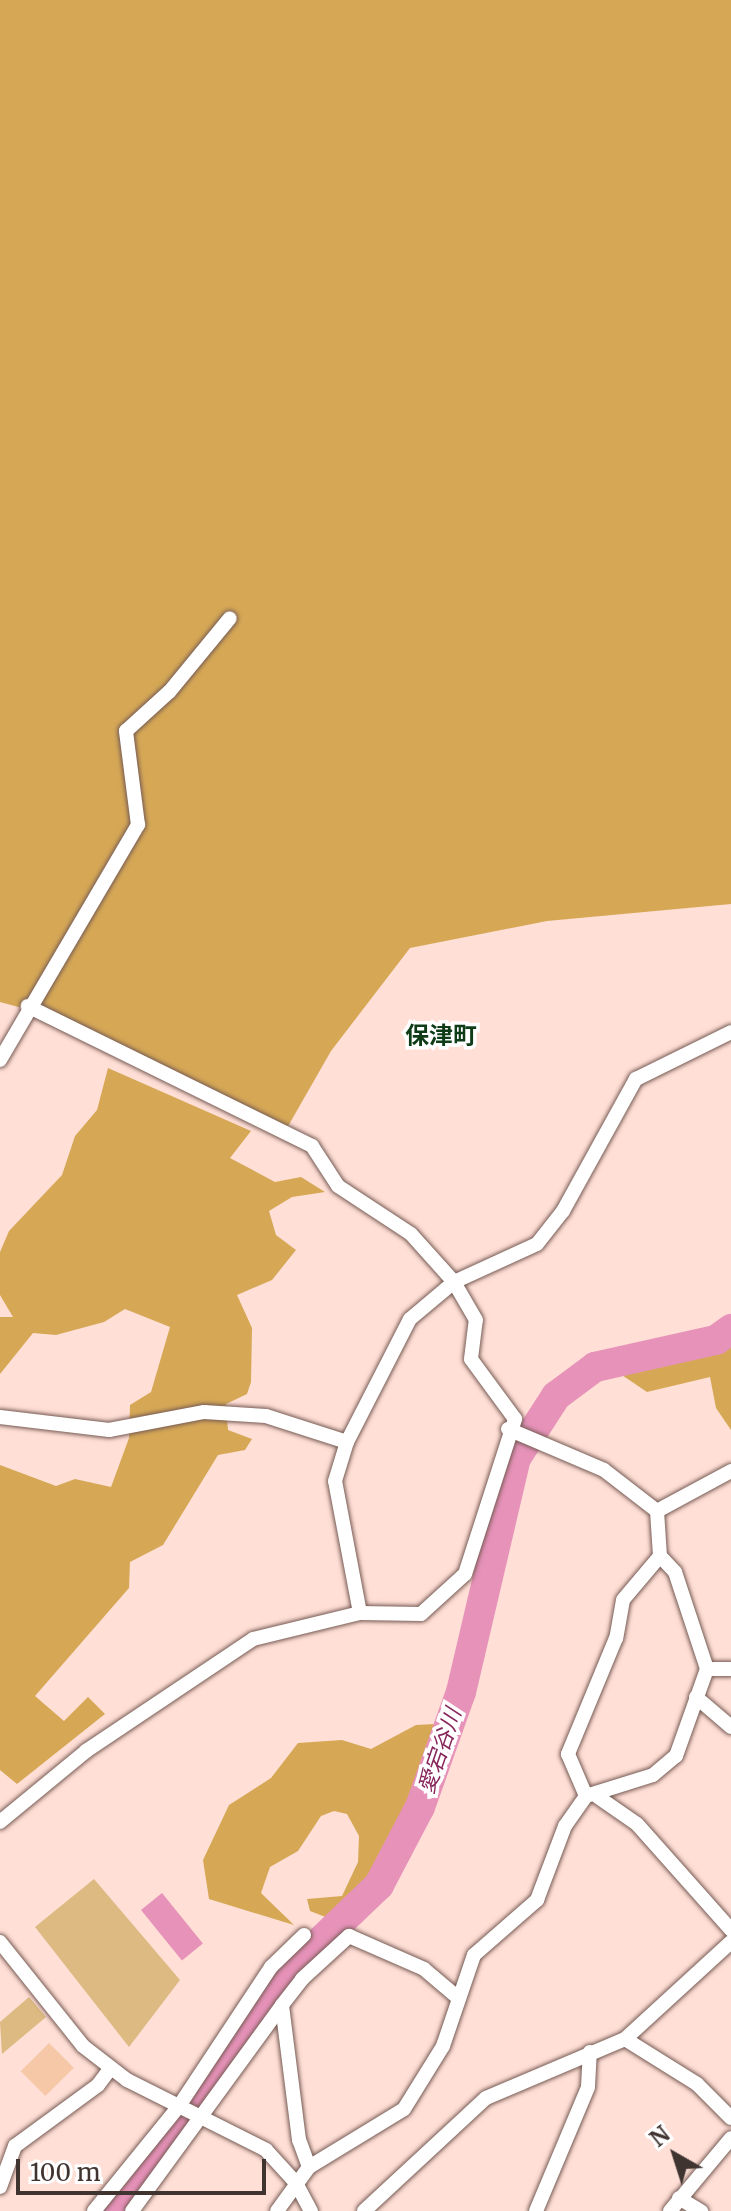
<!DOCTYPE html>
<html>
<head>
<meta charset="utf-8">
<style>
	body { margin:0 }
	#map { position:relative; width:731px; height:2211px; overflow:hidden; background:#ffdfd6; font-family:Merriweather,"Noto Sans JP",serif }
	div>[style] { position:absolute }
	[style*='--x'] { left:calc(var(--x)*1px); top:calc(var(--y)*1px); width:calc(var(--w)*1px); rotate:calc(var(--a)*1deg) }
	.green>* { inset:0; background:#dcba81 }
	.forest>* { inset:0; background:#d6a856 }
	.water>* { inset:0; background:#e792b9; transform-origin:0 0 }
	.river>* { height:30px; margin:-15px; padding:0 15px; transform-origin:15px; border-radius:15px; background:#e792b9 }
	.building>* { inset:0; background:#f6c8a7; transform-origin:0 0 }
	.roads { filter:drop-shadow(0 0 2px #765b54) drop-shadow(0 0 2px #765b54) }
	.minor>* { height:14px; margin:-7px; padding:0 7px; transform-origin:7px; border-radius:7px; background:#fff }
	span { translate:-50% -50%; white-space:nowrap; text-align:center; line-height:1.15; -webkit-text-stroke:7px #fff; paint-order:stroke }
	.water-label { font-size:22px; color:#87255a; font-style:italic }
	.quarter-label { font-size:24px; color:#0e3c16; font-weight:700 }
	.north { position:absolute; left:635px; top:2115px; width:80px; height:80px; -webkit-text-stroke:6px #fff; paint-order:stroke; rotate:321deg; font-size:22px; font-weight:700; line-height:32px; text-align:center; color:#403431 }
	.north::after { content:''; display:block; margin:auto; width:28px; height:36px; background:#403431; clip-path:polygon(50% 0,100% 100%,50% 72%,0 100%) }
	.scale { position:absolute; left:16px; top:2159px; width:250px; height:36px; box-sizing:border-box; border:4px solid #403431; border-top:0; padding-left:10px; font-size:24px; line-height:28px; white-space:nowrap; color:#403431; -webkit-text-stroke:6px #fff; paint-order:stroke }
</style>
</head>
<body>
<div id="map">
	<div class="green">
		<div style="clip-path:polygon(94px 1879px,180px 1980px,129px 2047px,35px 1927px)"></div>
		<div style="clip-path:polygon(29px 1997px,46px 2017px,2px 2054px,0 2022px)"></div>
	</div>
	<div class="forest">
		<div style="clip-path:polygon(0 0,731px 0,731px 904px,547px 921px,410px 948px,331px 1051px,287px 1128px,74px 1022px,0 1002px)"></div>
		<div style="clip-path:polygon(108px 1068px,251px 1131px,230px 1158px,275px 1182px,301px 1177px,325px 1192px,292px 1197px,269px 1211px,276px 1235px,296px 1250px,272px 1280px,237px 1295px,252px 1328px,251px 1382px,247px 1394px,226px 1404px,228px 1430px,252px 1439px,245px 1450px,218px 1455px,163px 1545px,130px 1562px,129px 1588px,35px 1696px,64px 1721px,88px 1697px,105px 1714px,17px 1784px,0 1770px,0 1465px,56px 1486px,75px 1479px,111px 1487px,129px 1438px,130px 1405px,151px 1392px,170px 1327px,125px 1309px,104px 1322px,56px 1335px,33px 1333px,0 1374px,0 1317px,13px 1317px,0 1295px,0 1252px,9px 1231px,62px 1175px,75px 1136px,97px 1110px)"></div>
		<div style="clip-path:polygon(722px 1329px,731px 1336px,731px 1430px,716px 1408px,710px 1377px,647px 1392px,610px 1367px,616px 1350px,647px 1352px)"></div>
		<div style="clip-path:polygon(435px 1724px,393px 1846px,336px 1921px,310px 1911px,307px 1899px,342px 1896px,358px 1862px,359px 1836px,347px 1814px,334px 1811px,321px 1816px,298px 1851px,270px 1867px,261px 1893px,294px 1925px,209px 1899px,203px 1860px,229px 1805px,271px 1778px,298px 1743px,342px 1740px,371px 1749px,416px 1725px)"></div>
	</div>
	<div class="water">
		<div style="left:162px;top:1893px;width:65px;height:27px;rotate:51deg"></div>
	</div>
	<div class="river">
		<div style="--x:115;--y:2211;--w:285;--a:-54.4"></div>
		<div style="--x:281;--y:1979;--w:136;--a:-43.8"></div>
		<div style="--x:379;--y:1885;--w:88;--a:-62.3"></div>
		<div style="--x:420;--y:1807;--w:122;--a:-70.4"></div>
		<div style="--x:461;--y:1692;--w:240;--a:-76.8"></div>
		<div style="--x:516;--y:1458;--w:74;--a:-57.2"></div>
		<div style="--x:556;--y:1396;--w:49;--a:-36.6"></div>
		<div style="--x:595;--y:1367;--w:124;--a:-12.6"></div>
		<div style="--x:716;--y:1340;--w:19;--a:-36"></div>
	</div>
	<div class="building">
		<div style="left:49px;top:2043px;width:35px;height:40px;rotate:45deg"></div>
	</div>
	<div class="roads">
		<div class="minor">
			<div style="--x:0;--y:1060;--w:273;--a:-59.6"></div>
			<div style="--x:138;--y:825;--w:95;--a:-97.3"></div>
			<div style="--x:126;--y:731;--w:59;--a:-42.3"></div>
			<div style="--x:170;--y:691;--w:94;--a:-50.6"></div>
			<div style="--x:0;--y:1417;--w:110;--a:6.8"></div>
			<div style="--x:109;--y:1430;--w:97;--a:-10.7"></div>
			<div style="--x:204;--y:1412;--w:62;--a:3.7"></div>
			<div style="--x:266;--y:1416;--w:85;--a:17.8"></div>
			<div style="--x:508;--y:1429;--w:104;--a:23.1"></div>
			<div style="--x:604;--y:1470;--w:67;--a:37.7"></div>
			<div style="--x:657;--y:1511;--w:45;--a:86.2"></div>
			<div style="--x:660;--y:1556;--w:57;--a:130.1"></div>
			<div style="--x:623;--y:1600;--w:39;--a:100"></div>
			<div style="--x:616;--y:1638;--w:126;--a:112.5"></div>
			<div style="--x:568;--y:1754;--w:46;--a:66.8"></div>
			<div style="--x:657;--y:1511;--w:84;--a:-28.4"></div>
			<div style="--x:660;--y:1556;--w:22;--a:47"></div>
			<div style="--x:675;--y:1572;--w:102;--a:71.7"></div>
			<div style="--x:360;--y:1613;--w:134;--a:-100.7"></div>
			<div style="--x:335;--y:1481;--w:41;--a:-72.9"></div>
			<div style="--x:347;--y:1442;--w:138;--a:-62.9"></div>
			<div style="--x:410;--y:1319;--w:57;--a:-40.1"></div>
			<div style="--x:454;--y:1282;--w:91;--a:-24.6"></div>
			<div style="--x:537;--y:1244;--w:42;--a:-51.8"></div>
			<div style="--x:563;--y:1211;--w:151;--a:-61.1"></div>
			<div style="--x:636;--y:1079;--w:106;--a:-26.3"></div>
			<div style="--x:696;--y:1697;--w:46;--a:40.6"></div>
			<div style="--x:586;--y:1796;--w:70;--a:-17.4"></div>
			<div style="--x:653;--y:1775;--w:30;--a:-40"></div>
			<div style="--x:676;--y:1756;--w:92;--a:-70.4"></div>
			<div style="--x:707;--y:1669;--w:24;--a:0"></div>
			<div style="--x:598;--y:1797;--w:47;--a:34.7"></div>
			<div style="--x:637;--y:1824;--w:142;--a:48.4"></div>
			<div style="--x:0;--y:1822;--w:112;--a:-39.5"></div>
			<div style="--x:86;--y:1751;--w:201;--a:-33.8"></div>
			<div style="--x:253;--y:1639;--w:110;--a:-13.7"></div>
			<div style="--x:360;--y:1613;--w:61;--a:0.9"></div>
			<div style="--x:421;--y:1614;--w:59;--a:-42.3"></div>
			<div style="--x:465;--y:1574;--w:163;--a:-72.1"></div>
			<div style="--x:515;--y:1419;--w:74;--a:-126.3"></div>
			<div style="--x:471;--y:1359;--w:39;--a:-83"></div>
			<div style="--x:476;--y:1320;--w:44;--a:-120.1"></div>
			<div style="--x:454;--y:1282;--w:64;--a:-131.9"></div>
			<div style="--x:411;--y:1234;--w:87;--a:-146.7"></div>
			<div style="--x:338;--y:1186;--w:48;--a:-123"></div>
			<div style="--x:312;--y:1146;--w:317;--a:-153.8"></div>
			<div style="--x:0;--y:1942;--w:133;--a:51.4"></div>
			<div style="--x:83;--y:2046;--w:56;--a:37.7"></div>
			<div style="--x:127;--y:2080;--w:156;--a:26.7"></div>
			<div style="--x:266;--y:2150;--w:45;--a:47.7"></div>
			<div style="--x:296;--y:2183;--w:32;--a:62"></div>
			<div style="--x:625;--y:2039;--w:85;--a:32"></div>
			<div style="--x:697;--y:2084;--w:48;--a:45"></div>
			<div style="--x:309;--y:2167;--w:29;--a:-110"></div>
			<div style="--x:299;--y:2140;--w:136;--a:-97.2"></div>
			<div style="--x:282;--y:2005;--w:33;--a:-52"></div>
			<div style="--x:302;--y:1979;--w:64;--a:-42.5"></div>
			<div style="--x:349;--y:1936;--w:82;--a:23.7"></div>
			<div style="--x:424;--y:1969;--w:42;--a:40.2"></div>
			<div style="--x:0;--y:2187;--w:44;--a:-69.9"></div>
			<div style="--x:15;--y:2146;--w:103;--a:-36.3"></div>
			<div style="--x:98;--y:2085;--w:20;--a:-53"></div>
			<div style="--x:679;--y:2198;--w:26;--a:31"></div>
			<div style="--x:94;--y:2211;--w:135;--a:-51"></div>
			<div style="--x:179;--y:2106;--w:167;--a:-56.5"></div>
			<div style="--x:271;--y:1967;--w:46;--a:-44.1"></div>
			<div style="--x:132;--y:2211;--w:255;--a:-53.9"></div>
			<div style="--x:277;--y:2211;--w:54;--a:-54"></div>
			<div style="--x:309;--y:2167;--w:111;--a:-31.4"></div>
			<div style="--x:404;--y:2109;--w:74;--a:-58.2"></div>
			<div style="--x:443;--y:2046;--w:96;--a:-71.2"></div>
			<div style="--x:474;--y:1955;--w:84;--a:-41.1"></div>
			<div style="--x:537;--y:1900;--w:79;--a:-69.3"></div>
			<div style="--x:565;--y:1826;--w:37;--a:-55"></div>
			<div style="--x:364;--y:2211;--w:166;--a:-42.8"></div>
			<div style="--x:486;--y:2098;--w:151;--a:-23"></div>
			<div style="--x:625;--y:2039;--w:144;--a:-42.5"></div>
			<div style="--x:536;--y:2211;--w:134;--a:-67.2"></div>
			<div style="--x:588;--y:2087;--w:35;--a:-87"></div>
			<div style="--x:670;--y:2211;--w:95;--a:-50.1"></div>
		</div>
	</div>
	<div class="water-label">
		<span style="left:440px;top:1751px;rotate:-71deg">愛宕谷川</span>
	</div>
	<div class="quarter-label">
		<span style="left:441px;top:1036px">保津町</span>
	</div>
	<div class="north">N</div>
	<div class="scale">100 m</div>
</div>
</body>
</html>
